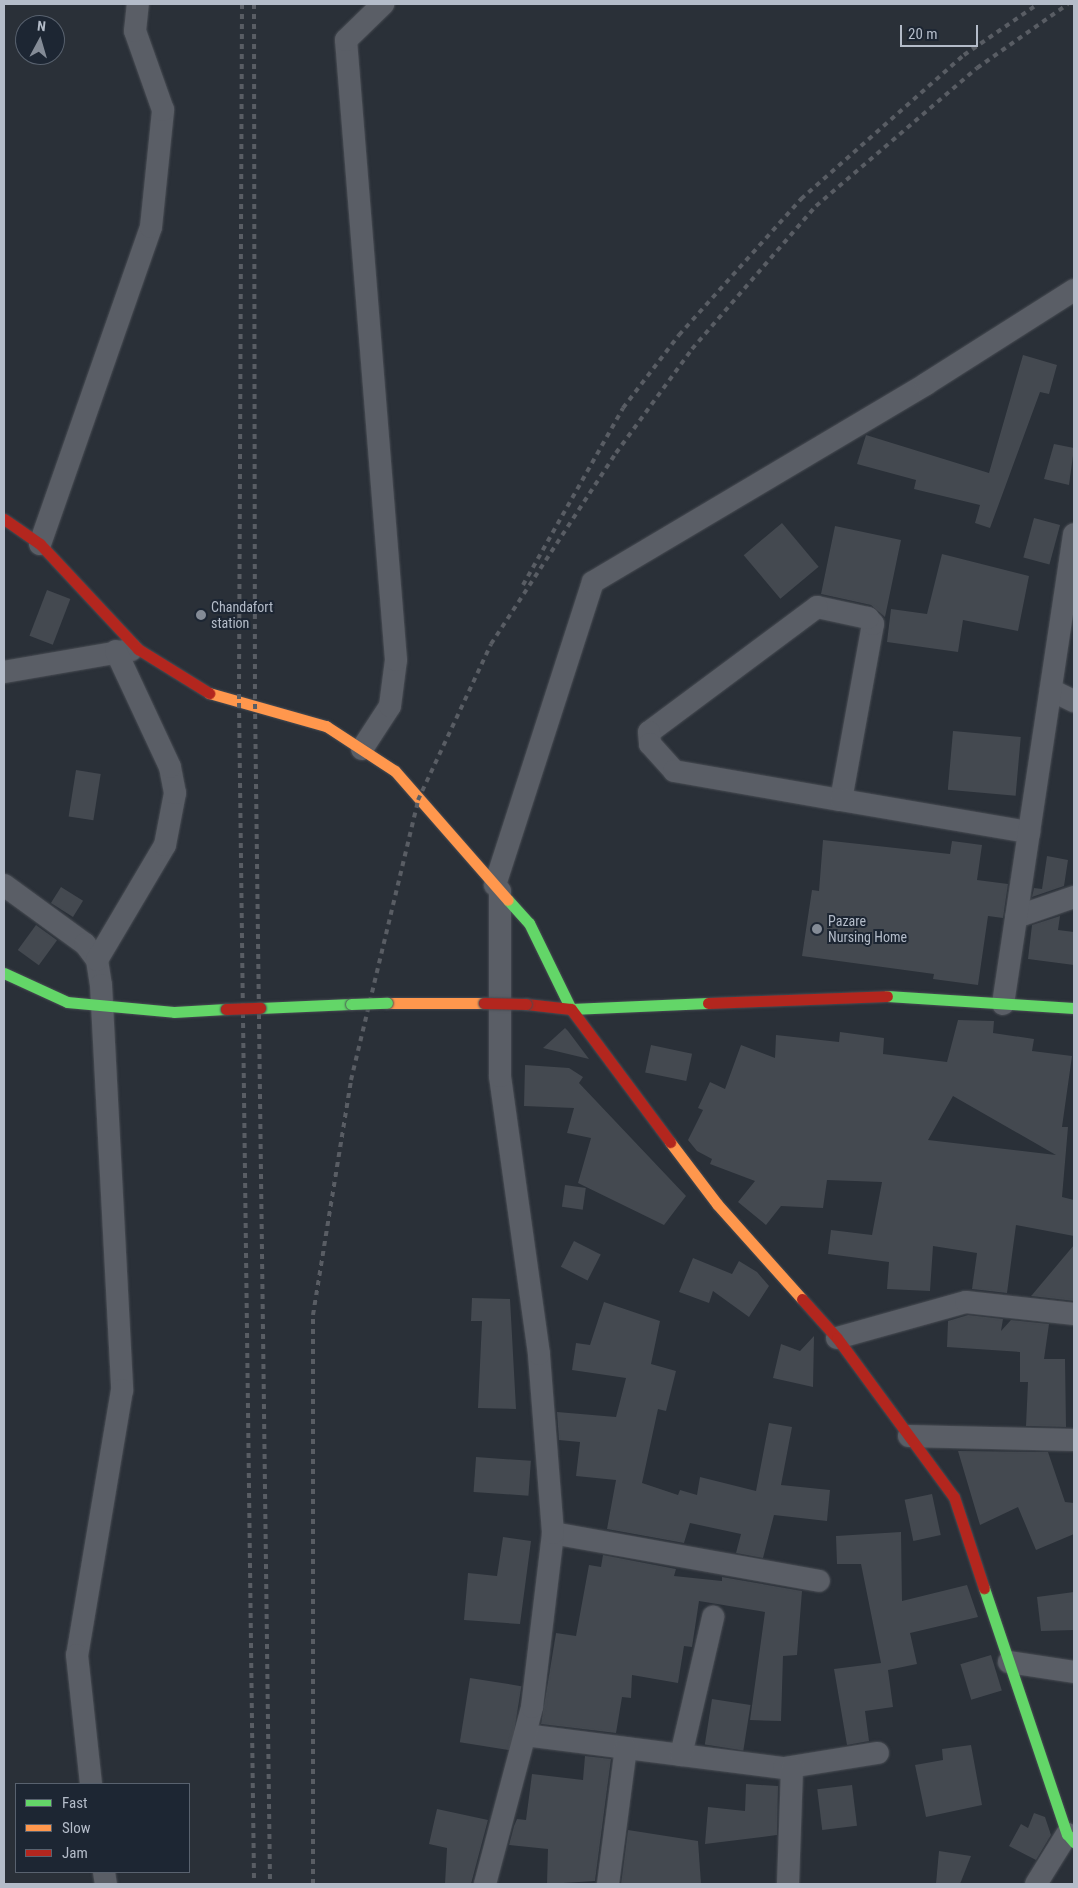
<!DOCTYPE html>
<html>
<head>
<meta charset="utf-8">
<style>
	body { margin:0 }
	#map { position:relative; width:1078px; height:1888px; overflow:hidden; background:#2a3038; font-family:"Roboto Condensed",sans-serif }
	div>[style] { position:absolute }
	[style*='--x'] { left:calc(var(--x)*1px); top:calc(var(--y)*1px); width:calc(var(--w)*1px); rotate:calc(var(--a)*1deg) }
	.building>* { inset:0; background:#444950; transform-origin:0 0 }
	.roads { filter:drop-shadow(0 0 1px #484c53) drop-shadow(0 0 1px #484c53) }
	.street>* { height:22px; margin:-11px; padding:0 11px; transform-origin:11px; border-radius:11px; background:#5a5e66 }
	.fast>* { height:11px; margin:-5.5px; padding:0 5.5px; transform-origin:5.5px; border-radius:5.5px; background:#63d668 }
	.slow>* { height:11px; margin:-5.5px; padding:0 5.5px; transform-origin:5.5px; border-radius:5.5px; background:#ff974d }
	.jam>* { height:11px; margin:-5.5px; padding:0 5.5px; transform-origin:5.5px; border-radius:5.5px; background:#b3261e }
	.rail>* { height:4px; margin-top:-2px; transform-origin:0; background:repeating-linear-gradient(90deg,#595d64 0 5px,transparent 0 10px) }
	.bridges { filter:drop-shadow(0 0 1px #484c53) drop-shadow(0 0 1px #484c53) }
	.fast-bridge>* { height:11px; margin:-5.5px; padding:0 5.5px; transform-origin:5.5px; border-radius:5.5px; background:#63d668 }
	.jam-bridge>* { height:11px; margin:-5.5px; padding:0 5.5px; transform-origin:5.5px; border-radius:5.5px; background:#b3261e }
	.dots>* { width:14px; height:14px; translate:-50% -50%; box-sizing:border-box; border:2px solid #1d2633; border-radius:50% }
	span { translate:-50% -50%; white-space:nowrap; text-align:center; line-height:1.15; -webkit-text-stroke:4px #1d2633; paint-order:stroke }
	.poi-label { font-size:14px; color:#b4bcc9 }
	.left { translate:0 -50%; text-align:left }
	.frame { position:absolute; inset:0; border:5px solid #b4bcc9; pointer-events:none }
	.legend { position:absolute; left:15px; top:1783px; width:175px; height:90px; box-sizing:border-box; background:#1d2633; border:1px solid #59626f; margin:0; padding:6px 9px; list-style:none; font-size:15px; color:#b4bcc9 }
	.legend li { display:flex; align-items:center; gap:10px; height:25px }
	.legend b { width:25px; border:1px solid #59626f }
	.north { position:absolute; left:15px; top:15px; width:50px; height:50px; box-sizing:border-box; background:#1d2633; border:1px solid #59626f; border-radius:50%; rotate:6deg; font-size:14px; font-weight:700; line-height:20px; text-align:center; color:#b4bcc9 }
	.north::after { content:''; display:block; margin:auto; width:18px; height:22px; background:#848b96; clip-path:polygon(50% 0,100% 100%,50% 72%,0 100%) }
	.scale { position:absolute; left:900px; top:25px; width:78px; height:22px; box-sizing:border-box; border:2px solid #b4bcc9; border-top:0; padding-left:6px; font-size:15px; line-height:18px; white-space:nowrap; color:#b4bcc9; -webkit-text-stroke:4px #1d2633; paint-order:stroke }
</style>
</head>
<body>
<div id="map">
	<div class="building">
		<div style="clip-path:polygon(1023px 355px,1057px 365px,1049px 394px,1040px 392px,990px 528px,975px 523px,980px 505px,914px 489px,916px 480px,857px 464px,866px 435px,989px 473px)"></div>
		<div style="clip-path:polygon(1054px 444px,1074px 448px,1069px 485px,1044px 479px)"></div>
		<div style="left:1034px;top:518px;width:27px;height:41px;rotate:15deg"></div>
		<div style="left:782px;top:523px;width:57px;height:50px;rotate:50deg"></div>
		<div style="clip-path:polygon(835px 526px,901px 540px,885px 617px,871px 605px,821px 594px)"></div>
		<div style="clip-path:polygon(942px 554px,1029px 576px,1018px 631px,963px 620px,958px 652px,887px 642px,891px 609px,927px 614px)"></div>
		<div style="left:47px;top:590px;width:25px;height:49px;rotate:21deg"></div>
		<div style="left:953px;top:731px;width:68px;height:59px;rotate:5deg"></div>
		<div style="left:76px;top:770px;width:25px;height:47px;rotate:9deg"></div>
		<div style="clip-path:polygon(823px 840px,950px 854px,952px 841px,982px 845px,977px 880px,1008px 884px,1003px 918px,988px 916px,978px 985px,933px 979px,934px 974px,802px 956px,812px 890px,819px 891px)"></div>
		<div style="clip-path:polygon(1047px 856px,1068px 860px,1064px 886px,1032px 897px,1034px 888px,1042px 889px)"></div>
		<div style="left:61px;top:887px;width:26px;height:19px;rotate:32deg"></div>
		<div style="clip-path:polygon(1060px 916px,1058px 930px,1074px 932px,1074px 965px,1028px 959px,1032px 925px)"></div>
		<div style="left:36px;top:925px;width:26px;height:31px;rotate:36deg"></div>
		<div style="clip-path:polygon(evenodd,958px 1020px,994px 1021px,993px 1033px,1034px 1039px,1032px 1051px,1072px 1056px,1062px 1127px,1068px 1127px,1062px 1197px,1074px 1200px,1074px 1236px,1016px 1225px,1007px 1293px,972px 1289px,977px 1253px,933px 1246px,930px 1291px,887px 1289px,889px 1262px,828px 1254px,831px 1230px,872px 1235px,882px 1182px,827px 1180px,823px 1208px,781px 1206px,766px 1225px,738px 1202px,755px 1181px,710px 1164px,712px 1159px,697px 1151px,688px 1140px,703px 1110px,698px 1108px,710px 1082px,725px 1089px,741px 1045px,775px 1058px,776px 1035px,839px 1042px,840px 1032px,884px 1038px,883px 1054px,947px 1062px,958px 1020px,953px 1096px,1056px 1155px,928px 1140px,953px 1096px)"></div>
		<div style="clip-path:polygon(565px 1028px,568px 1031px,589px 1059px,543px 1048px)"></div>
		<div style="left:651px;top:1045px;width:42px;height:28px;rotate:12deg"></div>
		<div style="clip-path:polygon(525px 1065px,569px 1068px,583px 1077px,579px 1083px,686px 1196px,664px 1225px,578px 1183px,591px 1138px,567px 1133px,574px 1108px,524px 1106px)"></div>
		<div style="left:565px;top:1185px;width:21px;height:22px;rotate:8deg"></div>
		<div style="left:574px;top:1241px;width:30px;height:29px;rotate:27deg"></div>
		<div style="clip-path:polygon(1074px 1245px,1074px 1301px,1031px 1296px,1032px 1295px)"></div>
		<div style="clip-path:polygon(693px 1258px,732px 1274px,739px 1261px,757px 1272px,769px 1286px,749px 1317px,713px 1291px,709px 1303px,679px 1292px)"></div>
		<div style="clip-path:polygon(472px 1298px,510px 1299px,516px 1409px,478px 1408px,482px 1321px,471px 1321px)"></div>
		<div style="clip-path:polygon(604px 1302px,660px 1321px,651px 1364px,676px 1371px,666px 1411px,658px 1409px,642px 1483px,678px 1495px,680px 1490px,697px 1495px,700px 1477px,756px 1491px,769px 1423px,792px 1427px,781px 1485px,830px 1490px,827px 1521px,774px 1515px,763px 1558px,736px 1553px,741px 1534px,690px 1523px,684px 1543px,607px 1529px,616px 1480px,576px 1476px,580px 1442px,559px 1440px,557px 1412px,616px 1417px,626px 1378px,572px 1370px,576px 1343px,590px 1345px)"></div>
		<div style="clip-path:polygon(968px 1315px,1003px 1319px,1001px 1331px,1011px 1320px,1049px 1324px,1044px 1359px,1065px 1359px,1066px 1427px,1026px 1426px,1028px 1382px,1020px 1382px,1020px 1352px,947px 1347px,948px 1321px)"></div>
		<div style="clip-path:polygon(814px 1336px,813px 1387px,773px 1378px,781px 1344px,800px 1351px)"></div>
		<div style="clip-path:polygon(958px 1451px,1048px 1452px,1065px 1502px,1074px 1503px,1074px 1534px,1036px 1550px,1018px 1507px,980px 1525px)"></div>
		<div style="left:476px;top:1457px;width:55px;height:35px;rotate:4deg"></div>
		<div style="left:932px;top:1494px;width:42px;height:28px;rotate:78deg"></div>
		<div style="clip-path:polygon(901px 1532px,902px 1601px,967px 1585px,978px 1617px,910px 1633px,917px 1664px,888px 1670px,893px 1707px,865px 1711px,869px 1741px,847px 1745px,834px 1669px,881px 1663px,861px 1564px,837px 1564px,836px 1536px)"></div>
		<div style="clip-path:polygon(503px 1537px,531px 1541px,520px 1624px,464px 1620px,468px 1573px,497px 1576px)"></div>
		<div style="clip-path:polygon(603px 1555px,676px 1569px,674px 1576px,722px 1581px,722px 1577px,802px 1591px,797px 1655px,783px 1656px,781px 1721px,750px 1720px,765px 1612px,699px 1601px,692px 1647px,684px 1646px,678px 1683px,632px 1675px,631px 1698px,622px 1697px,616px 1733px,541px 1724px,556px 1633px,576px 1636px,589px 1565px,601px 1567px)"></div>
		<div style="clip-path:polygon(1074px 1592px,1074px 1630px,1041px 1631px,1037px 1597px)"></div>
		<div style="left:991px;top:1655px;width:37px;height:32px;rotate:73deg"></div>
		<div style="left:470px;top:1678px;width:52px;height:65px;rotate:9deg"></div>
		<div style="left:712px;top:1699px;width:39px;height:46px;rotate:9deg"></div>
		<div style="clip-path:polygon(971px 1745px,982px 1805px,926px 1817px,915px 1765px,943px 1760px,942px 1749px)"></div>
		<div style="clip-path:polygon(585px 1756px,611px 1759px,595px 1881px,547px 1884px,548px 1849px,509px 1845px,514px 1826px,517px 1819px,526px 1820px,532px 1774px,583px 1780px)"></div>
		<div style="clip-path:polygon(746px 1784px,778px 1786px,777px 1835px,705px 1844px,708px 1807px,745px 1811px)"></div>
		<div style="left:852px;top:1785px;width:41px;height:35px;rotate:83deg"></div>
		<div style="clip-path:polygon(437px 1809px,488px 1820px,471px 1884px,445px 1884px,447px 1848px,429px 1844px)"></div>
		<div style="clip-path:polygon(1034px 1813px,1045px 1817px,1051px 1835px,1036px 1860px,1009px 1846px,1021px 1824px,1028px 1828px)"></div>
		<div style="clip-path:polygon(628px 1830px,698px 1841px,701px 1884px,621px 1884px)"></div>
		<div style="clip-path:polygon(939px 1851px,971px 1856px,960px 1884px,936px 1884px)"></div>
	</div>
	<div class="roads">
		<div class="street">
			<div style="--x:40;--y:544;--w:336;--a:-70.7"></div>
			<div style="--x:151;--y:227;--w:118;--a:-84.1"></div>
			<div style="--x:163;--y:110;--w:84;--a:-109.5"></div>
			<div style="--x:135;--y:31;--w:27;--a:-84"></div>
			<div style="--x:4;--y:672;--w:129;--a:-9.8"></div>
			<div style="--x:1051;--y:690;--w:25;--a:26"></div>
			<div style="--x:362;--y:749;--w:51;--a:-56.9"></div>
			<div style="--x:390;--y:706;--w:46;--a:-82.6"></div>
			<div style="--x:396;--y:660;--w:622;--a:-94.61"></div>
			<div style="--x:346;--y:40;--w:52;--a:-44.2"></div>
			<div style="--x:841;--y:800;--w:179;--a:-79.7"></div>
			<div style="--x:873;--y:624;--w:8;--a:-130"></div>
			<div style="--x:868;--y:618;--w:52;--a:-167.8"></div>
			<div style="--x:817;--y:607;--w:209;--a:143.3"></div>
			<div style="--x:649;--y:732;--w:12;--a:85"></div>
			<div style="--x:650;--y:744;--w:36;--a:48"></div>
			<div style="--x:674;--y:771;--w:169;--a:9.9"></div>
			<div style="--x:841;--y:800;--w:191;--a:9.7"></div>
			<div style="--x:4;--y:885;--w:100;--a:36.1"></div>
			<div style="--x:85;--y:944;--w:20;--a:53"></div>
			<div style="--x:97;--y:960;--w:25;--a:81"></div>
			<div style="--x:101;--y:985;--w:406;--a:87"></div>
			<div style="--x:122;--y:1390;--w:269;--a:99.6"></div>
			<div style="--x:77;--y:1655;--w:130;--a:83.8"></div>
			<div style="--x:495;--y:885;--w:318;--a:-72.1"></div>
			<div style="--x:593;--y:582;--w:387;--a:-30.7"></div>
			<div style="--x:926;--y:384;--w:175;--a:-32.4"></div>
			<div style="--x:1016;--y:917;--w:61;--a:-19"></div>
			<div style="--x:97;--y:960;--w:134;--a:-59.4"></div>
			<div style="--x:165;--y:845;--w:53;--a:-79.1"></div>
			<div style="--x:175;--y:793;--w:26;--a:-101"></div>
			<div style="--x:170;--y:767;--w:128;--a:-115"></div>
			<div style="--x:1003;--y:1004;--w:475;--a:-81.4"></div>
			<div style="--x:837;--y:1338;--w:134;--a:-15.6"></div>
			<div style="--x:966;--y:1302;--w:109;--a:6.3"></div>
			<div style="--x:909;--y:1436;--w:165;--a:1.4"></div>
			<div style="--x:553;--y:1533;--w:270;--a:10.2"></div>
			<div style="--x:1009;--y:1662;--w:66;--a:8.7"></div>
			<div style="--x:525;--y:1735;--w:261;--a:7.3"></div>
			<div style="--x:784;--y:1768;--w:95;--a:-9.1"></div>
			<div style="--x:681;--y:1755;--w:142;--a:-76.9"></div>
			<div style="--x:104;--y:1872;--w:12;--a:81"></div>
			<div style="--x:485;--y:1884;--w:183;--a:-75.1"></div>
			<div style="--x:532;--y:1707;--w:175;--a:-83.1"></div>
			<div style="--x:553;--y:1533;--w:180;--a:-94.5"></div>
			<div style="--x:539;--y:1354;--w:281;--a:-98"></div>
			<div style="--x:500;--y:1076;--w:185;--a:-90"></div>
			<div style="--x:608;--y:1884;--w:137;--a:-82.5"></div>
			<div style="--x:788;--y:1884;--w:116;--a:-88"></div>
			<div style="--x:1036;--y:1884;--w:59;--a:-58.2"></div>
		</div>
		<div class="fast">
			<div style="--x:508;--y:900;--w:31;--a:48"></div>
			<div style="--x:529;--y:923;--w:96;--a:64"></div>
			<div style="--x:571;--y:1009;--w:137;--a:-2.5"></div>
			<div style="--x:4;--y:973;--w:69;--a:24.7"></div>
			<div style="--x:67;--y:1002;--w:107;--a:5.3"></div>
			<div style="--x:174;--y:1012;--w:52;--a:-3.3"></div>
			<div style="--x:887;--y:996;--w:187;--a:3.7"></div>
			<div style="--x:260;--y:1008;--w:91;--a:-2.5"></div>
			<div style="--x:984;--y:1588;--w:260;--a:71.4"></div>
			<div style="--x:1067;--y:1834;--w:11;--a:49"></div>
		</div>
		<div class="slow">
			<div style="--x:209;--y:693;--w:122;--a:15.8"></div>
			<div style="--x:326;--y:726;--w:82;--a:33.1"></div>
			<div style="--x:395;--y:771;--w:171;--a:48.8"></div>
			<div style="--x:387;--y:1003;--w:97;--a:0"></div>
			<div style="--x:670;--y:1142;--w:78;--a:52.8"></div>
			<div style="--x:717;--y:1204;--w:127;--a:48.2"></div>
		</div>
		<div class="jam">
			<div style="--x:4;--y:519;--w:44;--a:34.8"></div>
			<div style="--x:40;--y:544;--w:144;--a:47"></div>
			<div style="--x:138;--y:649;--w:84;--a:31.8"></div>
			<div style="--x:708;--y:1003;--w:179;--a:-2.2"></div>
			<div style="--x:526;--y:1004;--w:45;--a:6.3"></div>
			<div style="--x:571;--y:1009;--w:166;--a:53.3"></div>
			<div style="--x:802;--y:1299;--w:52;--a:48.1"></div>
			<div style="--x:837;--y:1338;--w:197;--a:53.7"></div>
			<div style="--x:954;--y:1497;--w:96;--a:71.8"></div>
		</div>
	</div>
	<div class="rail">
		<div style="--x:242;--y:4;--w:699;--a:90.25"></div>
		<div style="--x:239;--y:703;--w:1181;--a:89.27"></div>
		<div style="--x:254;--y:4;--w:700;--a:89.92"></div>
		<div style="--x:255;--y:704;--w:1180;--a:89.27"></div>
		<div style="--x:523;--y:585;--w:203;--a:-60.5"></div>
		<div style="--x:623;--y:408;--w:92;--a:-52.5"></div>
		<div style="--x:679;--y:335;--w:183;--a:-48.1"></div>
		<div style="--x:801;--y:199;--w:217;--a:-41.5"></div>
		<div style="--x:964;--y:55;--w:90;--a:-34.6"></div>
		<div style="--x:313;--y:1884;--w:569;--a:-90"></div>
		<div style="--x:313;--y:1315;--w:238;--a:-80.8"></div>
		<div style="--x:351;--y:1080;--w:288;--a:-76.5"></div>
		<div style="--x:418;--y:800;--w:172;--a:-64.9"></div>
		<div style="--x:491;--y:644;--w:228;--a:-56.8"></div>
		<div style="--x:616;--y:453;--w:129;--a:-53.8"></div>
		<div style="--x:692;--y:349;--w:189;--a:-49.1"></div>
		<div style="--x:816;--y:206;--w:212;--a:-40.6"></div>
		<div style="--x:977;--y:68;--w:111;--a:-35.1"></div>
	</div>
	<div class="bridges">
		<div class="fast-bridge">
			<div style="--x:351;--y:1004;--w:36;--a:-2"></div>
		</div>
		<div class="jam-bridge">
			<div style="--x:484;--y:1003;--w:42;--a:1.4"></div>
			<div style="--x:226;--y:1009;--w:34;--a:-2"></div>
		</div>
	</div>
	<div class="dots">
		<div style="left:201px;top:615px;background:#848b96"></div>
		<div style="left:817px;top:929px;background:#848b96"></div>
	</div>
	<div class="poi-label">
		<span class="left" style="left:211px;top:615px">Chandafort<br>station</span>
		<span class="left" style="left:828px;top:929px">Pazare<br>Nursing Home</span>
	</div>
	<div class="frame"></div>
	<ul class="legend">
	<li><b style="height:6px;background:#63d668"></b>Fast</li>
	<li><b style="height:6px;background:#ff974d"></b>Slow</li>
	<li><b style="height:6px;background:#b3261e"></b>Jam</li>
	</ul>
	<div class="north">N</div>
	<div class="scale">20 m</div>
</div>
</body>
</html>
